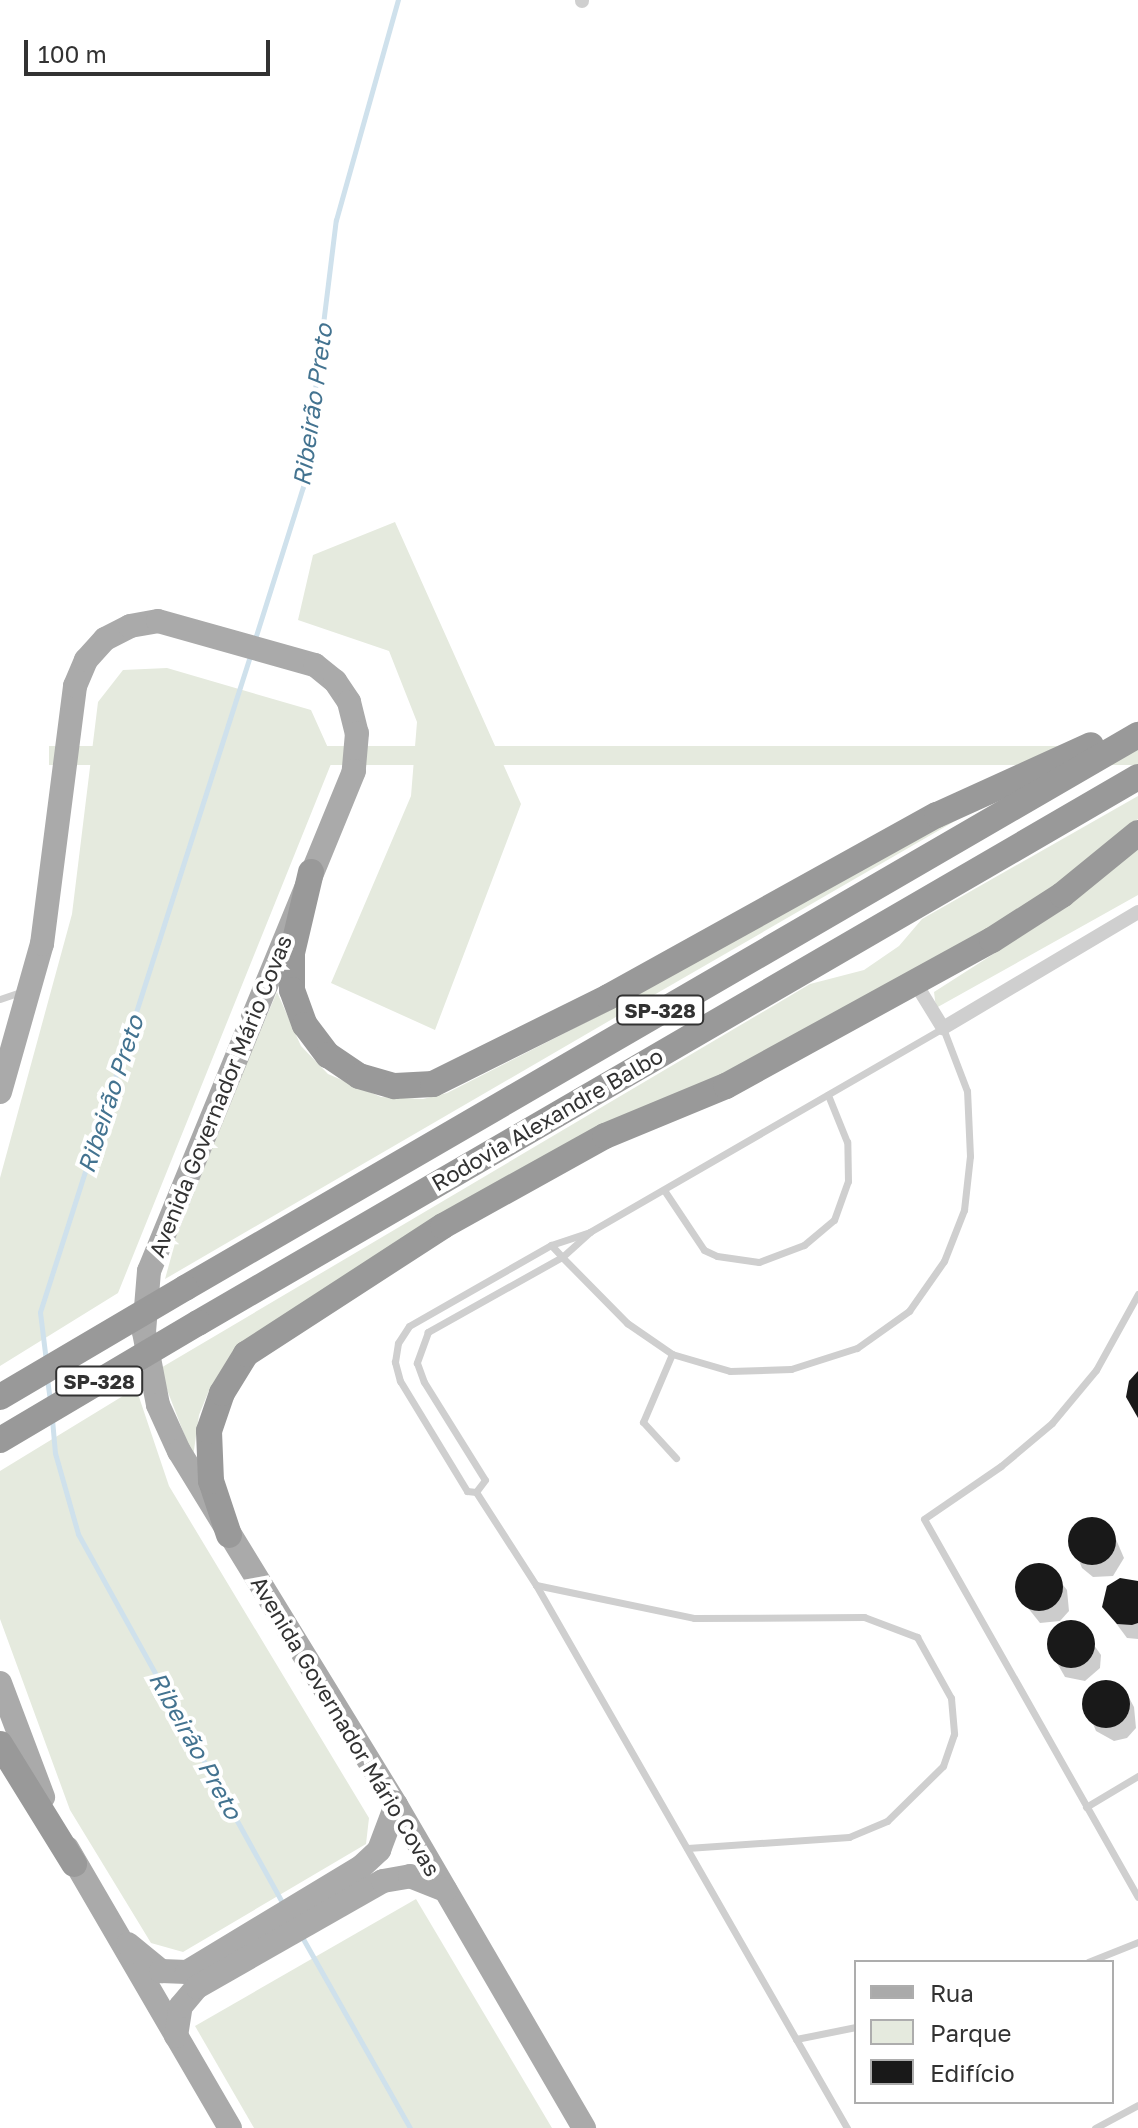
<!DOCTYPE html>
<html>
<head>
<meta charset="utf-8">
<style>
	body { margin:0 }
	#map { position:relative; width:1138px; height:2128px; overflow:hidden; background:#fff; font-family:"Golos Text",sans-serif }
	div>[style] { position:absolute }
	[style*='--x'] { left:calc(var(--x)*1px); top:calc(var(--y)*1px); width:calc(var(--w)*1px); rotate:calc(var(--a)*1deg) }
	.green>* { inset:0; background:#e5eade; transform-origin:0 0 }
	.shadow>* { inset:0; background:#0003 }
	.stream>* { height:5px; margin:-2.5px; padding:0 2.5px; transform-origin:2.5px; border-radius:2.5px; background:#cfe1ec }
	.building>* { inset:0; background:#191919 }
	.round { border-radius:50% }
	.lane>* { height:7px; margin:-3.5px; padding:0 3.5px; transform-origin:3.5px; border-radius:3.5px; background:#cfcfcf }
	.street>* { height:14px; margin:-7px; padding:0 7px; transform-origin:7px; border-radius:7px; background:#cfcfcf }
	.primary>* { height:24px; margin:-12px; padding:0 12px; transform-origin:12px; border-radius:12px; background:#aaa }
	.highway>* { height:26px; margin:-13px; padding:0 13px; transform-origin:13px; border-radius:13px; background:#999 }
	.highway-bridge>* { height:26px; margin:-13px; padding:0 13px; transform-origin:13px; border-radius:13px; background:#999 }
	span { translate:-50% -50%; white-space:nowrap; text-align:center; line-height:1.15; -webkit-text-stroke:8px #fff; paint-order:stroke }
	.shield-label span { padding:2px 6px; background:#fff; border:2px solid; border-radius:6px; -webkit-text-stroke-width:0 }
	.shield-label { font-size:20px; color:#323232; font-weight:700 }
	.street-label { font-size:22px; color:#323232 }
	.water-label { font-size:24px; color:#437390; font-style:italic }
	.legend { position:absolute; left:854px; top:1960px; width:260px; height:144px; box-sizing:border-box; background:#fff; border:2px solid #adadad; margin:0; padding:10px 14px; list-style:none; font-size:24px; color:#323232 }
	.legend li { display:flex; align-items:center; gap:16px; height:40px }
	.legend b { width:40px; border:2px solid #adadad }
	.scale { position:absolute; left:24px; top:40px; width:246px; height:36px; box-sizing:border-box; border:4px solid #323232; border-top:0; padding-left:10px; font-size:24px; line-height:28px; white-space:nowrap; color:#323232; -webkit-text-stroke:6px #fff; paint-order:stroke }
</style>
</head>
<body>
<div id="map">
	<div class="green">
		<div style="clip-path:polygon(395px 522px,521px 804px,435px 1030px,331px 983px,411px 796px,417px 722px,389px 651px,298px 620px,313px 555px)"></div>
		<div style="clip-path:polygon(167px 668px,311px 710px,333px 759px,118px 1293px,0 1366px,0 1178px,72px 914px,98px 702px,123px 670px)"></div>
		<div style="left:1138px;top:746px;width:19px;height:1089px;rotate:90deg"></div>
		<div style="clip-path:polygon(1138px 796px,1138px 819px,1035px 902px,236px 1350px,210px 1388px,199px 1415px,193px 1457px,159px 1369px,810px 984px,864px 970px,899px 946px,922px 919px)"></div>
		<div style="clip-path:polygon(962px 817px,621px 1014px,165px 1279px,175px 1243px,171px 1239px,277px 992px,301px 1046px,328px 1074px,381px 1097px,423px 1099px,447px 1093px,616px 1007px,902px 845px)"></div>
		<div style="clip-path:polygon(1138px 846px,1138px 895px,936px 1008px,934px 992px,1065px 908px)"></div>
		<div style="clip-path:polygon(136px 1388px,169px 1486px,369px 1818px,366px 1844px,183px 1952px,151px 1943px,70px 1810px,0 1619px,0 1471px)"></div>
		<div style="clip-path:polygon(416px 1899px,552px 2128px,254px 2128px,195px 2026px)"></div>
	</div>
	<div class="shadow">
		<div style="clip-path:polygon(1101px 1521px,1112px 1530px,1124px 1558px,1113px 1576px,1093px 1577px,1082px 1568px,1070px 1539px,1081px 1522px)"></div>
		<div style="clip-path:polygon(1048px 1566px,1067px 1590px,1069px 1611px,1060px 1621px,1040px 1623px,1020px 1598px,1019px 1578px,1028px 1568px)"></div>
		<div style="clip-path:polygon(1138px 1585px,1138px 1639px,1127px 1638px,1104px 1607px)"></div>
		<div style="clip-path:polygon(1066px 1623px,1079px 1624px,1101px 1655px,1100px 1668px,1085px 1681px,1065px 1677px,1049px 1649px,1050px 1636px)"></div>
		<div style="clip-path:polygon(1108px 1682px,1126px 1692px,1134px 1707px,1136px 1728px,1127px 1738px,1114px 1741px,1096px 1731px,1084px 1702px,1095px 1685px)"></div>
	</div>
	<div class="stream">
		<div style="--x:254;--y:642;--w:163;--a:-72.5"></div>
		<div style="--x:303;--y:487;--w:269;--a:-83"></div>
		<div style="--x:336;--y:220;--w:229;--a:-74.3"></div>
		<div style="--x:46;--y:1361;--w:49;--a:-97"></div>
		<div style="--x:40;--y:1312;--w:689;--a:-72.25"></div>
		<div style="--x:47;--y:1379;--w:22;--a:82"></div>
		<div style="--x:52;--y:1419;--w:34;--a:85"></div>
		<div style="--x:55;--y:1453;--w:84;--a:74.1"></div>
		<div style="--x:78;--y:1534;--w:423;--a:61"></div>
		<div style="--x:302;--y:1937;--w:219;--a:60.5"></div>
	</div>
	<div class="building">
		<div style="clip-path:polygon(1138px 1371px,1138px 1418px,1126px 1397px,1129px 1381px)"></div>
		<div class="round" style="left:1068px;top:1517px;width:48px;height:48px"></div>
		<div class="round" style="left:1015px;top:1563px;width:48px;height:48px"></div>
		<div style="clip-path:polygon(1120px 1578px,1138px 1581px,1138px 1623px,1132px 1625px,1117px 1624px,1102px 1607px,1107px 1586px)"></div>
		<div class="round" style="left:1047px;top:1620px;width:48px;height:48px"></div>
		<div class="round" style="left:1082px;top:1680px;width:48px;height:48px"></div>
	</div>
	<div class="lane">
		<div style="--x:0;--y:999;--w:24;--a:-19"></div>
		<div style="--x:664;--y:1190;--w:72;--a:56.3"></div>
		<div style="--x:704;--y:1250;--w:14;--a:25"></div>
		<div style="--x:717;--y:1256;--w:42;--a:8.1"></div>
		<div style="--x:759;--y:1262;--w:48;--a:-20.7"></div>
		<div style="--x:804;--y:1245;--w:39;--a:-40"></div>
		<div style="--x:834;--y:1220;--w:41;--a:-70.3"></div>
		<div style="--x:848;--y:1181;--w:39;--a:-91"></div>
		<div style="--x:847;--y:1142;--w:51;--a:-112"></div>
		<div style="--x:551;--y:1245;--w:16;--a:47"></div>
		<div style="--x:562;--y:1257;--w:93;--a:45.4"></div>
		<div style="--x:627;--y:1323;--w:55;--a:34.6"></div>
		<div style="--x:672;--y:1354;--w:60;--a:16.3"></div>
		<div style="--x:730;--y:1371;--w:61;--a:-1.9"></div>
		<div style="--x:791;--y:1369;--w:69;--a:-17.7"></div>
		<div style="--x:857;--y:1348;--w:64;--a:-35.4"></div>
		<div style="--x:909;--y:1311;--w:61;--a:-55"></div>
		<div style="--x:944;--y:1261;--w:55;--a:-68.6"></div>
		<div style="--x:964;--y:1210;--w:54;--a:-83.7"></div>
		<div style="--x:970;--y:1156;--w:65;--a:-92.6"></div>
		<div style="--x:967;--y:1091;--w:67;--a:-110.9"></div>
		<div style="--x:943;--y:1028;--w:408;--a:150"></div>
		<div style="--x:590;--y:1232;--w:38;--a:138"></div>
		<div style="--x:562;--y:1257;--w:154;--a:150.8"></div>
		<div style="--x:428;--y:1332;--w:33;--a:110"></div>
		<div style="--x:417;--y:1363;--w:20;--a:70"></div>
		<div style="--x:424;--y:1382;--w:115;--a:58.1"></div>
		<div style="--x:485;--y:1480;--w:15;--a:127"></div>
		<div style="--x:476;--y:1492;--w:9;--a:-174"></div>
		<div style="--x:467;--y:1491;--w:129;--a:-121.3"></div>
		<div style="--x:400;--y:1381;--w:20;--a:-105"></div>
		<div style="--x:395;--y:1362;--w:19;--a:-81"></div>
		<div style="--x:398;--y:1343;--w:20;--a:-57"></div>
		<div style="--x:409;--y:1326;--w:163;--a:-29.7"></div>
		<div style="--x:551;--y:1245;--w:41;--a:-18.4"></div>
		<div style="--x:1138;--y:1294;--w:87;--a:118.9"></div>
		<div style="--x:1096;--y:1370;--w:69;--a:129.7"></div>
		<div style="--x:1052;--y:1423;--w:67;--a:139.9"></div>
		<div style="--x:1001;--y:1466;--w:93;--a:145.5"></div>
		<div style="--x:924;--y:1519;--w:434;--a:60.5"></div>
		<div style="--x:672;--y:1354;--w:74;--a:113.1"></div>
		<div style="--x:643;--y:1422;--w:49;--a:47.5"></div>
		<div style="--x:476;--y:1492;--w:111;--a:57.2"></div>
		<div style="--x:536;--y:1585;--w:626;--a:60.2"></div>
		<div style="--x:536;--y:1585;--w:161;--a:11.8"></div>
		<div style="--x:694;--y:1618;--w:170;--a:-0.3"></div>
		<div style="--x:864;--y:1617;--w:57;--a:20.7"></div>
		<div style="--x:917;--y:1637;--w:70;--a:60.9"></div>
		<div style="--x:951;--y:1698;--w:36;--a:85"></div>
		<div style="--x:954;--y:1734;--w:34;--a:109"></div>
		<div style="--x:943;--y:1766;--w:78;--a:135.5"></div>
		<div style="--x:887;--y:1821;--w:41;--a:157.2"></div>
		<div style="--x:849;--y:1837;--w:162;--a:176.1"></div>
		<div style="--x:1086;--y:1807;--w:61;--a:-30.8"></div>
		<div style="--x:1088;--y:1962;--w:54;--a:-21.8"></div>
		<div style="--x:796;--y:2039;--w:61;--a:-11.3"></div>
		<div style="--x:1095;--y:2128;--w:49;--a:-28.1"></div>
	</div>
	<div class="street">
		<div style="--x:582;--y:1;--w:1;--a:-90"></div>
		<div style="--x:916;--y:984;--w:52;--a:58.5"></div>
		<div style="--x:943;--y:1028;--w:227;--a:-30.7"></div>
	</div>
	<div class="primary">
		<div style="--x:0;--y:1092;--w:154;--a:-74.2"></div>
		<div style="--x:42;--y:944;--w:260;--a:-82.7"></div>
		<div style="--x:75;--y:686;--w:28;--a:-67"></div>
		<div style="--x:86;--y:660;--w:28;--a:-48"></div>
		<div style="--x:105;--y:639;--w:28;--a:-27"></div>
		<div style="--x:130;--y:626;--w:28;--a:-10"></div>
		<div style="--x:158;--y:621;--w:163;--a:15.7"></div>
		<div style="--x:315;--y:665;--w:26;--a:39"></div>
		<div style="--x:335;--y:681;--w:25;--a:56"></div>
		<div style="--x:349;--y:702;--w:32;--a:76"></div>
		<div style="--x:357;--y:733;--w:38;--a:95"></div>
		<div style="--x:354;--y:771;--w:540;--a:112.29"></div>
		<div style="--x:149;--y:1271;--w:61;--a:94.7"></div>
		<div style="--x:144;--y:1332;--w:74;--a:79.1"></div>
		<div style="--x:158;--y:1405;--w:51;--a:65.5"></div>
		<div style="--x:179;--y:1451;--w:415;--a:58.5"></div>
		<div style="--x:396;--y:1805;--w:374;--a:59.8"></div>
		<div style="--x:0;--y:1683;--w:122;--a:69.3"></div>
		<div style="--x:67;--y:1848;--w:324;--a:59.8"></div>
		<div style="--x:128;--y:1944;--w:43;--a:39.3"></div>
		<div style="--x:161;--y:1971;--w:26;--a:2"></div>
		<div style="--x:187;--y:1972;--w:203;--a:-31.1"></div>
		<div style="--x:361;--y:1867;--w:25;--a:-43"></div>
		<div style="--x:379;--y:1850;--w:48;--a:-69.3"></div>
		<div style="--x:176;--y:2036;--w:30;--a:-81"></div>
		<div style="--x:181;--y:2006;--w:25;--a:-50"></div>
		<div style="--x:197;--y:1987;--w:214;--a:-29.7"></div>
		<div style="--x:383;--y:1881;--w:27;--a:-10"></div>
		<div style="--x:410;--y:1876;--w:38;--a:22"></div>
	</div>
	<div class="highway">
		<div style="--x:311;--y:872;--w:83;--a:103.2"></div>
		<div style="--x:292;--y:953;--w:37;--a:90"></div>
		<div style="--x:292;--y:990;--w:37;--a:70"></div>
		<div style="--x:305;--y:1025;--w:38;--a:53"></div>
		<div style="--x:328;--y:1055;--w:37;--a:34"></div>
		<div style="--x:359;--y:1076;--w:37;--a:16"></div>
		<div style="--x:395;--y:1086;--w:38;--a:-3"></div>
		<div style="--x:433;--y:1084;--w:195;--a:-26.4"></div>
		<div style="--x:608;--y:997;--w:376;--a:-29"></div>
		<div style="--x:937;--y:815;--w:169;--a:-24.4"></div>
		<div style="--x:185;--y:1288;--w:1102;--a:-30.13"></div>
		<div style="--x:198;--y:1323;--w:1087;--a:-30.15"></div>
		<div style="--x:229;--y:1535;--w:57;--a:-108.4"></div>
		<div style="--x:211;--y:1481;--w:50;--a:-92.3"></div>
		<div style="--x:209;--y:1431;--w:40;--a:-71.1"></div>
		<div style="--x:222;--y:1393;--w:46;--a:-58.4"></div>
		<div style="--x:246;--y:1354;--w:235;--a:-33"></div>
		<div style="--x:443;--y:1226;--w:185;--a:-29.1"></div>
		<div style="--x:605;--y:1136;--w:131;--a:-22.5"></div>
		<div style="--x:726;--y:1086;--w:303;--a:-28.8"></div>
		<div style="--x:992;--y:940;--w:83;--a:-32.7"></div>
		<div style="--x:1062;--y:895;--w:98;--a:-39.2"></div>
		<div style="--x:0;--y:1744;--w:141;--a:58.3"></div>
	</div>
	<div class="highway-bridge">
		<div style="--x:0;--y:1397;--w:215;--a:-30.5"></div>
		<div style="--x:0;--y:1440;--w:230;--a:-30.6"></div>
	</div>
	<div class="shield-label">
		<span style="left:660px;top:1010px">SP-328</span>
		<span style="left:99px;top:1381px">SP-328</span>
	</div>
	<div class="street-label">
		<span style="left:220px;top:1096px;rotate:-68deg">Avenida Governador Mário Covas</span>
		<span style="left:547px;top:1119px;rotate:-30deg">Rodovia Alexandre Balbo</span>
		<span style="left:346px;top:1726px;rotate:59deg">Avenida Governador Mário Covas</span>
	</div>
	<div class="water-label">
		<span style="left:312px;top:405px;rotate:-82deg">Ribeirão Preto</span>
		<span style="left:110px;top:1094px;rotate:-72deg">Ribeirão Preto</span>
		<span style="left:196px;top:1745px;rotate:61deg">Ribeirão Preto</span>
	</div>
	<ul class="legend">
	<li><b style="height:10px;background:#aaa"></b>Rua</li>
	<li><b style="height:22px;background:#e5eade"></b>Parque</li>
	<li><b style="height:22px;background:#191919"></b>Edifício</li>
	</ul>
	<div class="scale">100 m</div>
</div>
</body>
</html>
